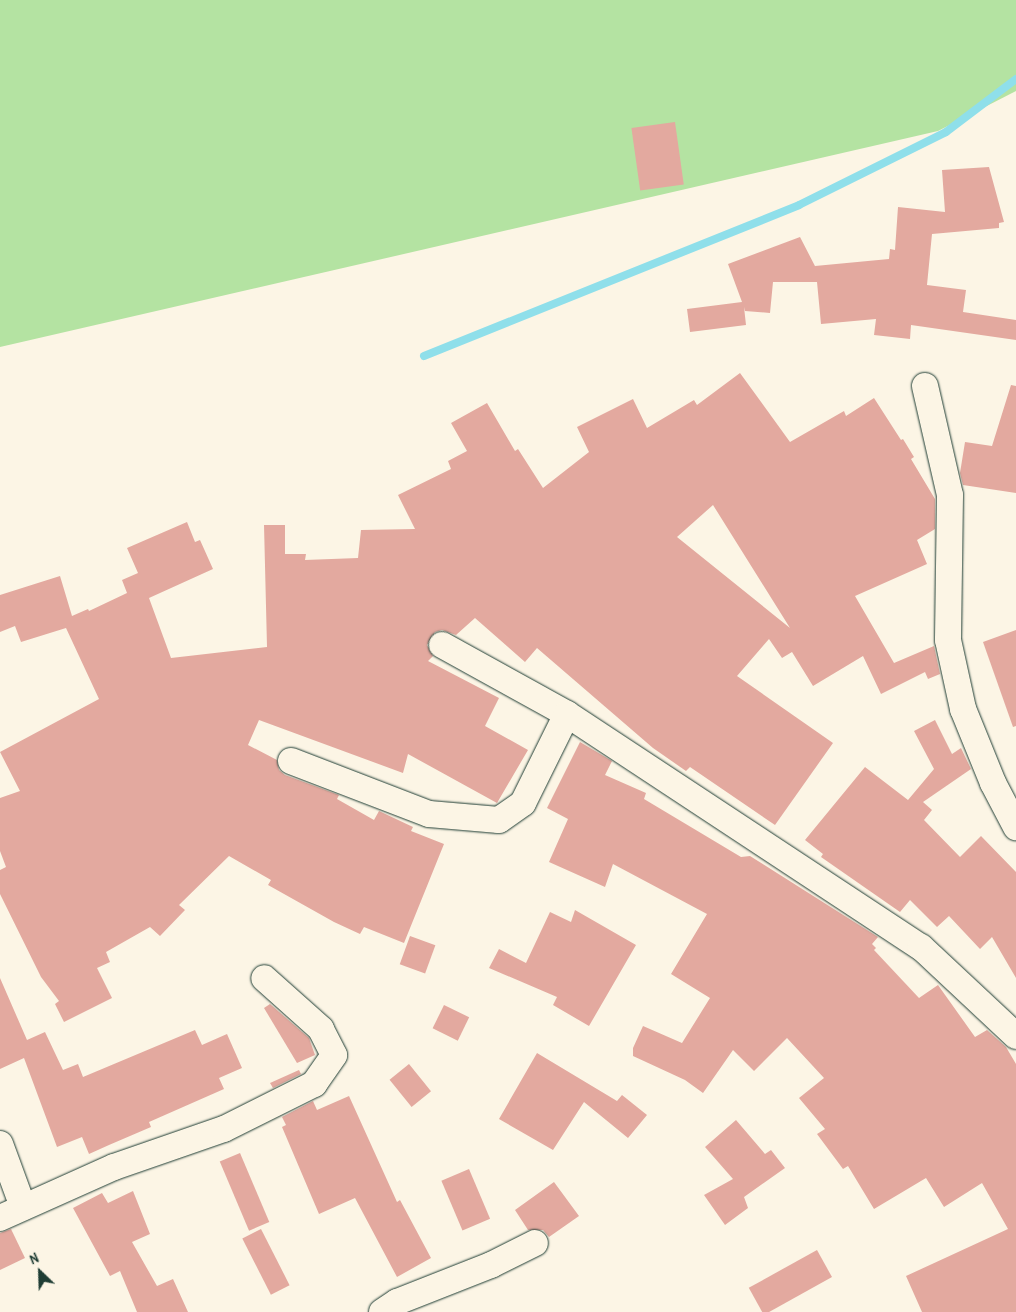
<!DOCTYPE html>
<html>
<head>
<meta charset="utf-8">
<style>
	body { margin:0 }
	#map { position:relative; width:1016px; height:1312px; overflow:hidden; background:#fcf5e5; font-family:"Patrick Hand",sans-serif }
	div>[style] { position:absolute }
	[style*='--x'] { left:calc(var(--x)*1px); top:calc(var(--y)*1px); width:calc(var(--w)*1px); rotate:calc(var(--a)*1deg) }
	.green>* { inset:0; background:#b4e3a2 }
	.stream>* { height:8px; margin:-4px; padding:0 4px; transform-origin:4px; border-radius:4px; background:#8fdfea }
	.building>* { inset:0; background:#e3a99f; transform-origin:0 0 }
	.roads { filter:drop-shadow(0 0 1px #1f3d34) drop-shadow(0 0 1px #1f3d34) }
	.minor>* { height:26px; margin:-13px; padding:0 13px; transform-origin:13px; border-radius:13px; background:#fcf5e5 }
	span { translate:-50% -50%; white-space:nowrap; text-align:center; line-height:1.15; -webkit-text-stroke:4px #fcf5e5; paint-order:stroke }
	.north { position:absolute; left:15px; top:1247px; width:50px; height:50px; -webkit-text-stroke:4px #fcf5e5; paint-order:stroke; rotate:336deg; font-size:14px; font-weight:700; line-height:20px; text-align:center; color:#1f3d34 }
	.north::after { content:''; display:block; margin:auto; width:18px; height:22px; background:#1f3d34; clip-path:polygon(50% 0,100% 100%,50% 72%,0 100%) }
</style>
</head>
<body>
<div id="map">
	<div class="green">
		<div style="clip-path:polygon(0 0,1016px 0,1016px 91px,938px 131px,0 347px)"></div>
	</div>
	<div class="stream">
		<div style="--x:424;--y:356;--w:404;--a:-21.9"></div>
		<div style="--x:799;--y:205;--w:164;--a:-26.4"></div>
		<div style="--x:946;--y:132;--w:88;--a:-37.1"></div>
	</div>
	<div class="building">
		<div style="left:675px;top:122px;width:63px;height:44px;rotate:82deg"></div>
		<div style="clip-path:polygon(989px 167px,1004px 222px,999px 223px,999px 228px,932px 234px,927px 285px,966px 290px,963px 312px,1016px 320px,1016px 340px,911px 325px,910px 339px,874px 335px,876px 319px,821px 324px,817px 282px,773px 282px,770px 313px,745px 311px,744px 307px,746px 325px,690px 332px,687px 309px,742px 302px,728px 264px,800px 237px,816px 268px,815px 266px,889px 259px,890px 249px,895px 250px,898px 207px,945px 212px,942px 170px)"></div>
		<div style="clip-path:polygon(evenodd,740px 373px,790px 442px,844px 411px,846px 416px,874px 398px,901px 440px,903px 439px,914px 457px,911px 459px,935px 499px,935px 529px,917px 540px,927px 564px,855px 596px,894px 663px,934px 646px,940px 674px,928px 679px,925px 672px,881px 694px,863px 656px,813px 686px,792px 652px,782px 658px,769px 639px,737px 676px,833px 743px,775px 825px,690px 767px,686px 771px,653px 748px,537px 648px,525px 662px,475px 618px,456px 635px,442px 630px,435px 632px,427px 645px,433px 656px,428px 661px,499px 698px,485px 726px,528px 750px,497px 803px,408px 754px,403px 773px,259px 720px,248px 745px,277px 760px,279px 770px,285px 775px,339px 795px,337px 799px,374px 820px,379px 811px,413px 827px,411px 831px,444px 844px,404px 943px,364px 927px,360px 934px,334px 922px,268px 885px,271px 880px,229px 856px,179px 905px,185px 910px,160px 936px,150px 927px,106px 952px,110px 962px,97px 968px,112px 998px,64px 1022px,55px 1004px,59px 1001px,41px 977px,0 894px,0 870px,6px 867px,0 851px,0 798px,20px 791px,0 752px,99px 699px,66px 628px,21px 642px,15px 626px,0 632px,0 595px,60px 576px,72px 616px,88px 609px,89px 611px,127px 593px,122px 580px,138px 573px,127px 548px,187px 522px,195px 542px,200px 540px,213px 569px,149px 598px,171px 658px,267px 647px,264px 525px,285px 525px,285px 554px,306px 554px,305px 560px,358px 558px,361px 530px,415px 529px,398px 495px,451px 469px,448px 461px,467px 451px,451px 423px,487px 403px,515px 451px,518px 449px,543px 488px,589px 452px,577px 427px,633px 399px,647px 428px,694px 400px,697px 405px,740px 373px,713px 505px,790px 628px,677px 537px,713px 505px)"></div>
		<div style="clip-path:polygon(1011px 385px,1016px 386px,1016px 493px,963px 485px,960px 473px,965px 442px,992px 446px)"></div>
		<div style="clip-path:polygon(1016px 630px,1016px 726px,1013px 727px,983px 642px)"></div>
		<div style="clip-path:polygon(935px 720px,952px 754px,961px 748px,971px 769px,923px 802px,932px 810px,924px 820px,960px 857px,981px 836px,1016px 872px,1016px 978px,992px 937px,980px 949px,949px 916px,937px 927px,910px 900px,900px 912px,821px 857px,823px 854px,805px 840px,865px 767px,908px 800px,934px 769px,914px 731px)"></div>
		<div style="clip-path:polygon(580px 742px,612px 761px,605px 775px,646px 793px,644px 799px,741px 857px,750px 856px,878px 937px,872px 944px,876px 948px,874px 950px,919px 998px,938px 985px,975px 1037px,987px 1030px,1006px 1047px,1016px 1064px,1016px 1312px,922px 1312px,906px 1276px,1008px 1229px,982px 1183px,944px 1207px,926px 1178px,874px 1209px,848px 1166px,843px 1169px,817px 1134px,825px 1129px,799px 1098px,824px 1078px,787px 1038px,754px 1071px,733px 1050px,703px 1093px,685px 1080px,633px 1056px,633px 1048px,643px 1026px,682px 1043px,710px 998px,671px 974px,707px 914px,613px 864px,605px 887px,549px 862px,568px 819px,547px 808px)"></div>
		<div style="clip-path:polygon(575px 910px,636px 945px,589px 1026px,553px 1005px,557px 997px,489px 968px,499px 949px,526px 963px,550px 912px,571px 922px)"></div>
		<div style="left:410px;top:936px;width:27px;height:30px;rotate:20deg"></div>
		<div style="clip-path:polygon(0 978px,27px 1040px,45px 1032px,63px 1070px,78px 1064px,83px 1077px,195px 1030px,202px 1045px,227px 1034px,242px 1068px,219px 1078px,224px 1089px,149px 1122px,151px 1127px,109px 1145px,89px 1154px,82px 1137px,57px 1147px,24px 1058px,0 1069px)"></div>
		<div style="clip-path:polygon(270px 1004px,309px 1038px,315px 1055px,297px 1063px,264px 1008px)"></div>
		<div style="left:444px;top:1005px;width:28px;height:26px;rotate:26deg"></div>
		<div style="clip-path:polygon(537px 1053px,617px 1101px,622px 1095px,647px 1115px,628px 1138px,584px 1102px,553px 1150px,499px 1119px)"></div>
		<div style="left:409px;top:1064px;width:35px;height:25px;rotate:51deg"></div>
		<div style="clip-path:polygon(299px 1070px,301px 1074px,273px 1088px,270px 1083px)"></div>
		<div style="clip-path:polygon(349px 1096px,397px 1202px,400px 1200px,431px 1258px,397px 1277px,355px 1198px,319px 1214px,282px 1127px,286px 1125px,282px 1117px,313px 1101px,317px 1110px)"></div>
		<div style="clip-path:polygon(736px 1120px,765px 1154px,771px 1150px,785px 1168px,744px 1197px,748px 1208px,725px 1225px,704px 1195px,733px 1179px,705px 1147px)"></div>
		<div style="left:240px;top:1153px;width:75px;height:22px;rotate:67deg"></div>
		<div style="left:469px;top:1169px;width:54px;height:30px;rotate:67deg"></div>
		<div style="clip-path:polygon(554px 1182px,579px 1216px,549px 1237px,543px 1230px,528px 1230px,515px 1210px)"></div>
		<div style="clip-path:polygon(133px 1191px,150px 1234px,132px 1242px,157px 1286px,173px 1279px,188px 1312px,137px 1312px,120px 1271px,110px 1276px,73px 1208px,102px 1193px,108px 1203px)"></div>
		<div style="clip-path:polygon(11px 1229px,25px 1258px,0 1270px,0 1233px)"></div>
		<div style="left:261px;top:1229px;width:63px;height:21px;rotate:63deg"></div>
		<div style="left:817px;top:1250px;width:31px;height:78px;rotate:61deg"></div>
	</div>
	<div class="roads">
		<div class="minor">
			<div style="--x:925;--y:386;--w:112;--a:77.1"></div>
			<div style="--x:950;--y:495;--w:145;--a:90.8"></div>
			<div style="--x:948;--y:640;--w:71;--a:77.7"></div>
			<div style="--x:963;--y:709;--w:80;--a:67.9"></div>
			<div style="--x:993;--y:783;--w:50;--a:62.4"></div>
			<div style="--x:442;--y:645;--w:143;--a:28.9"></div>
			<div style="--x:567;--y:714;--w:424;--a:33.4"></div>
			<div style="--x:921;--y:947;--w:130;--a:43.1"></div>
			<div style="--x:291;--y:761;--w:148;--a:21"></div>
			<div style="--x:429;--y:814;--w:70;--a:4.9"></div>
			<div style="--x:499;--y:820;--w:29;--a:-35"></div>
			<div style="--x:523;--y:803;--w:99;--a:-63.7"></div>
			<div style="--x:0;--y:1144;--w:67;--a:69.9"></div>
			<div style="--x:0;--y:1218;--w:125;--a:-24.1"></div>
			<div style="--x:114;--y:1167;--w:116;--a:-19.1"></div>
			<div style="--x:224;--y:1129;--w:101;--a:-26.6"></div>
			<div style="--x:314;--y:1084;--w:35;--a:-55"></div>
			<div style="--x:334;--y:1055;--w:29;--a:-117"></div>
			<div style="--x:321;--y:1029;--w:76;--a:-138.2"></div>
			<div style="--x:382;--y:1312;--w:18;--a:-34"></div>
			<div style="--x:397;--y:1302;--w:101;--a:-21.5"></div>
			<div style="--x:491;--y:1265;--w:49;--a:-26.6"></div>
		</div>
	</div>
	<div class="north">N</div>
</div>
</body>
</html>
